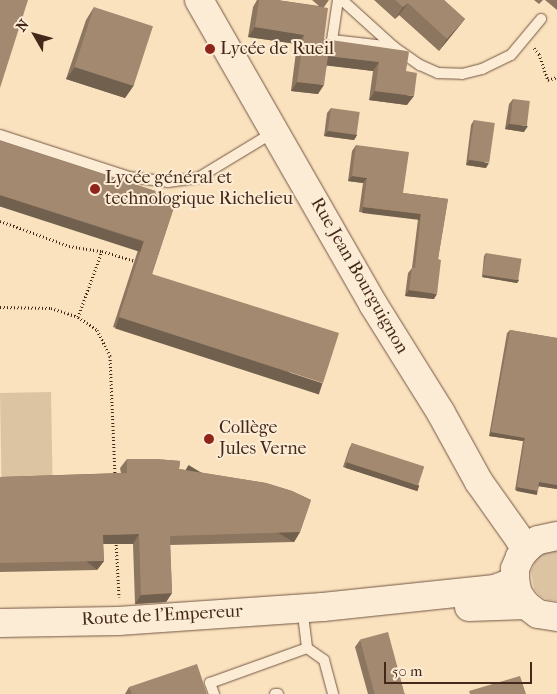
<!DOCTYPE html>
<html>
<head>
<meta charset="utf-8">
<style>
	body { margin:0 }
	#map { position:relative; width:557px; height:694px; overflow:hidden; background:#fbe2be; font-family:"IM FELL French Canon",serif }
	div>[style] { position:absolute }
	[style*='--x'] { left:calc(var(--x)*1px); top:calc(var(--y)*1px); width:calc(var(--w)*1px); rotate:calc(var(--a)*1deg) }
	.green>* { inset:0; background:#dcc3a2; transform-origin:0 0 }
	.path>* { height:3px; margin-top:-1.5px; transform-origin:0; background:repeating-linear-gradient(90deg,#44291b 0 1px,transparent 0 3.5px) }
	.roads { filter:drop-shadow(0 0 1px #725744) drop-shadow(0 0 1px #725744) }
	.lane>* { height:10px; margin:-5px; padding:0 5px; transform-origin:5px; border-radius:5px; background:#fcecd5 }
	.secondary>* { height:28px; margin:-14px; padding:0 14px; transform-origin:14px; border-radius:14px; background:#fcecd5 }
	.wall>* { inset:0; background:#8c7660 }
	.shaded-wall>* { inset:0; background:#72604e; transform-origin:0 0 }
	.building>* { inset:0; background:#a38970; transform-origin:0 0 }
	.dots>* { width:14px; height:14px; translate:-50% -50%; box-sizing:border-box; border:2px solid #fcecd5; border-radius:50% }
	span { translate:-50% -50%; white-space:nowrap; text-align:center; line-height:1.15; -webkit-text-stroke:4px #fcecd5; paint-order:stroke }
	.poi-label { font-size:18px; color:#44291b }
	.left { translate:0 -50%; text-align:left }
	.street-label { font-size:18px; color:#44291b }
	.north { position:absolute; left:10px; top:10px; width:50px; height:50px; -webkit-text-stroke:4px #fcecd5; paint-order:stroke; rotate:308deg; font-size:14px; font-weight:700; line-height:20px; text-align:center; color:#44291b }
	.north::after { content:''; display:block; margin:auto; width:18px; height:22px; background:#44291b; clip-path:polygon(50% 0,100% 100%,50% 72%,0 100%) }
	.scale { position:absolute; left:384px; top:662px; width:148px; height:22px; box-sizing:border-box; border:2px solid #44291b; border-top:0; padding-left:6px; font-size:15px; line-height:18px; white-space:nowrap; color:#44291b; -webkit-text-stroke:4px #fcecd5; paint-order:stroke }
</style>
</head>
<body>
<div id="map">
	<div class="green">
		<div style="left:51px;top:392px;width:86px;height:51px;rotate:89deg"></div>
		<div style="clip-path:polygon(557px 550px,557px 601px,548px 600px,540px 596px,534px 589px,531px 572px,537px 557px,544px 552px)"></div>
	</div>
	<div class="path">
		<div style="--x:534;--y:48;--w:8;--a:50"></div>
		<div style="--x:539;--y:54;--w:28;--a:71"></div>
		<div style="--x:548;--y:80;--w:9;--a:-18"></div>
		<div style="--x:0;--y:221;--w:73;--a:19.9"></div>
		<div style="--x:69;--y:246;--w:33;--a:9"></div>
		<div style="--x:102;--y:251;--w:38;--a:17"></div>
		<div style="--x:0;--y:307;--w:51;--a:1.1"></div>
		<div style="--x:51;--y:308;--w:28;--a:18"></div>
		<div style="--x:78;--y:317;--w:23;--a:34"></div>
		<div style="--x:97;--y:330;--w:29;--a:63"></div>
		<div style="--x:110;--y:356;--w:121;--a:87.6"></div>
		<div style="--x:78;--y:317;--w:70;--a:-70"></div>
		<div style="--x:116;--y:541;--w:56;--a:86.9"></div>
	</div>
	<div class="roads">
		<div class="lane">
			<div style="--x:338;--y:0;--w:40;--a:98.5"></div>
			<div style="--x:332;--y:40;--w:62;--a:6.4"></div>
			<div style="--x:342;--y:0;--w:70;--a:42.1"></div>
			<div style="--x:394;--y:47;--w:32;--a:35"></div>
			<div style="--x:420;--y:65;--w:20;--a:24"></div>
			<div style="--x:438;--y:73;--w:24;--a:2"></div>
			<div style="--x:462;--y:74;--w:21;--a:-14"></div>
			<div style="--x:482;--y:69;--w:32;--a:-26"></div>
			<div style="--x:511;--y:55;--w:47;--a:-50.2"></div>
			<div style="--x:0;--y:135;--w:136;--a:18"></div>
			<div style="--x:129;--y:177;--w:39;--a:7"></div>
			<div style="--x:168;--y:182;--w:30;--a:-8"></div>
			<div style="--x:198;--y:178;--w:89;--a:-31.2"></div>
			<div style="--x:304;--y:623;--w:25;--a:83"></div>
			<div style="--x:307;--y:648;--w:21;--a:35"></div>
			<div style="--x:324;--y:660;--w:35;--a:75"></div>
			<div style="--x:214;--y:694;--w:12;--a:-110"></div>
			<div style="--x:210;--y:683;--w:103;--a:-19.8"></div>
			<div style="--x:275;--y:694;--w:3;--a:0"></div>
		</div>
		<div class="secondary">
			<div style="--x:199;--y:0;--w:350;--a:60.2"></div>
			<div style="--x:373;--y:304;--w:128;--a:58"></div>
			<div style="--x:441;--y:413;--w:79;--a:61.2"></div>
			<div style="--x:479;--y:482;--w:71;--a:54.7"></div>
			<div style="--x:520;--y:540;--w:11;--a:41"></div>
			<div style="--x:557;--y:536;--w:19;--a:168"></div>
			<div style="--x:538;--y:540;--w:12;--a:145"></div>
			<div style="--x:528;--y:547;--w:13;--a:129"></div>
			<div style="--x:520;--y:557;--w:13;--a:113"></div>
			<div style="--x:515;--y:569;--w:12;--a:90"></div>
			<div style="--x:515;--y:581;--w:13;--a:77"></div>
			<div style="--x:518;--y:594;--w:14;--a:54"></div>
			<div style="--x:526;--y:605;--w:15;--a:37"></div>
			<div style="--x:538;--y:614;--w:19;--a:9"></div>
			<div style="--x:469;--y:607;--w:57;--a:-2"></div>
			<div style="--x:0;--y:623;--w:118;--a:-1"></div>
			<div style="--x:118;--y:621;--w:205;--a:-3.9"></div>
			<div style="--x:323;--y:607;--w:173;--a:-6"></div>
			<div style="--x:495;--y:589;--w:22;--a:-22"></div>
		</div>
	</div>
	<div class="wall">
		<div style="clip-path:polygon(257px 0,277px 0,319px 6px,312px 0,329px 0,324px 7px,324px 39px,406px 71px,407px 105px,369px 100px,373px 71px,327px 65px,318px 94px,291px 91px,297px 44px,248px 37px,253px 7px)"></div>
		<div style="clip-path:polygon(374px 0,444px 0,465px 19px,456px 30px,439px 51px,399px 15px,395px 19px)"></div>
		<div style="clip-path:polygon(534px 0,543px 0,539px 4px)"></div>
		<div style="clip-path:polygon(545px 0,557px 0,557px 10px)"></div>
		<div style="clip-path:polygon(94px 7px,134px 85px,125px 98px,66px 79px,86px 20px)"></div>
		<div style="clip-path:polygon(513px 99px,524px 132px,505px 129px,509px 104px)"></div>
		<div style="clip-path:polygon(331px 108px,357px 135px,354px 140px,324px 136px,327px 113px)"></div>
		<div style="clip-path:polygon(474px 120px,486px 168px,466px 165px,471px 125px)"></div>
		<div style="clip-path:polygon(0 141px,177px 198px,152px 274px,317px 392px,113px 327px,138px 250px,0 206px)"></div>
		<div style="clip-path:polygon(356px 145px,403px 193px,448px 199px,438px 259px,434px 299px,405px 296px,408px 273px,412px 268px,418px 219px,359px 212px,363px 183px,348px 181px,352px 151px)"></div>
		<div style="clip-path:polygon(486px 253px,519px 280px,517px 283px,482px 277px,484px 256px)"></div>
		<div style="clip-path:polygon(510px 330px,557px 338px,557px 489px,539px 486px,536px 494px,515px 490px,523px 441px,489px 436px,507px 333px)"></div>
		<div style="clip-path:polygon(352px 443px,415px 490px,343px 467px,349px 449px)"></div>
		<div style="clip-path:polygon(127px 459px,155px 459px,180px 461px,179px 469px,266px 483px,292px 491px,311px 500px,300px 532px,294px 542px,170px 545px,172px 593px,166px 602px,135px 604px,133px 544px,103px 544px,104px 561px,97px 570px,0 572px,0 477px,121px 473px,120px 468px)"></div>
		<div style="clip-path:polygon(360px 640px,405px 694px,368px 694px,355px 647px)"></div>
		<div style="clip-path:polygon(129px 687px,207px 694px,125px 694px)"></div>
	</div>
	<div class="shaded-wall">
		<div style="clip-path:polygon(408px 3px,399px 15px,395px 19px,403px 7px)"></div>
		<div style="clip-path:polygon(465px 19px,456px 30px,439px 51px,447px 39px)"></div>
		<div style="clip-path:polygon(255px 27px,304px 35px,297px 44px,248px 37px)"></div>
		<div style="clip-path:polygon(328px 56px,379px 62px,373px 71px,322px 65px)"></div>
		<div style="clip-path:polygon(75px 67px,134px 85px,125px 98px,66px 79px)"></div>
		<div style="clip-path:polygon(297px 82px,324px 85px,318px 94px,291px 91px)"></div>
		<div style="clip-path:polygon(375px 91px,414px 96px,407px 105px,369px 100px)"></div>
		<div style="clip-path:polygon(509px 124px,528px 126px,524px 132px,505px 129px)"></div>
		<div style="clip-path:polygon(328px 131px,357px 135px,354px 140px,324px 136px)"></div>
		<div style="clip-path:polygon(469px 160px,489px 163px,486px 168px,466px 165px)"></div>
		<div style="clip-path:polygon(352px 176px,367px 178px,363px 183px,348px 181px)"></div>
		<div style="left:0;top:195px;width:151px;height:11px;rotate:18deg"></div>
		<div style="left:363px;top:207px;width:58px;height:6px;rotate:7deg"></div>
		<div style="clip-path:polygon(484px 275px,519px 280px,517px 283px,482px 277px)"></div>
		<div style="clip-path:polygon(409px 290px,437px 294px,434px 299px,405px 296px)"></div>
		<div style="left:119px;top:317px;width:214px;height:12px;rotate:18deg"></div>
		<div style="clip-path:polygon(491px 432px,525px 438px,523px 441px,489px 436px)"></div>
		<div style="left:347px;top:462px;width:76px;height:6px;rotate:18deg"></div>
		<div style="clip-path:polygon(539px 482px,557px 485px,557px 489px,537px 486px)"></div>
		<div style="left:517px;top:487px;width:21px;height:4px;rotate:11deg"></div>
		<div style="left:300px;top:532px;width:12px;height:130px;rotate:121deg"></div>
		<div style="clip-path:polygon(139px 534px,133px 544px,97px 544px,103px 535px)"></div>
		<div style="left:104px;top:561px;width:11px;height:104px;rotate:128deg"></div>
		<div style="clip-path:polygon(172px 593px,166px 602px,135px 604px,141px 595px)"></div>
	</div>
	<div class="building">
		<div style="clip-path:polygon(0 0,28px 0,0 88px)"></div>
		<div style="clip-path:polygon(259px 0,277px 0,328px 8px,324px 39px,407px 51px,409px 52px,406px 71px,417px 73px,414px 96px,375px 91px,379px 62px,328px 56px,324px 85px,297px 82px,304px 35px,255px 27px)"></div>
		<div style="clip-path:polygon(395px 0,444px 0,465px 19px,447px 39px,408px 3px,403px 7px)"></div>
		<div style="left:94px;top:7px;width:62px;height:63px;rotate:18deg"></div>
		<div style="left:513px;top:99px;width:17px;height:25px;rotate:7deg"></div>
		<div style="left:331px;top:108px;width:29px;height:23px;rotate:8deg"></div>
		<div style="left:474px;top:120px;width:21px;height:40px;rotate:8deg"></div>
		<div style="clip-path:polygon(0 141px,177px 198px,152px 274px,339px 333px,323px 383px,119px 317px,144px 241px,0 195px)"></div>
		<div style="clip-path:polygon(356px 145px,409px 152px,403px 193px,448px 199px,438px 259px,441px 260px,437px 294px,409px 290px,412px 268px,415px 268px,421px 214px,363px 207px,367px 178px,352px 176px)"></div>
		<div style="left:486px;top:253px;width:36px;height:22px;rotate:9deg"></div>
		<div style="clip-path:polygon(510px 330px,557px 338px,557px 485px,539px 482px,538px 491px,517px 487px,525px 438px,491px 432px)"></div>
		<div style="left:352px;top:443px;width:76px;height:20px;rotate:18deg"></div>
		<div style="clip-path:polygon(127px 459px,155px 459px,180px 461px,179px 469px,266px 483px,292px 491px,311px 500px,300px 532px,170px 536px,172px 593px,141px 595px,139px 534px,103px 535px,104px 561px,0 563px,0 477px,127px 473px)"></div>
		<div style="left:388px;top:632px;width:64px;height:29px;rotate:75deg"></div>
		<div style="clip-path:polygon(197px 664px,207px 694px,132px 694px,129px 687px)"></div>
		<div style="clip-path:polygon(520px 676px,526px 694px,470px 694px,469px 691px)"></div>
	</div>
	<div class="dots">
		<div style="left:210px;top:49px;background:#8f2418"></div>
		<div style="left:95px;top:189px;background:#8f2418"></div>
		<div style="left:209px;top:439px;background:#8f2418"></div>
	</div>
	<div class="poi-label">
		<span class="left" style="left:220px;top:49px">Lycée de Rueil</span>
		<span class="left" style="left:105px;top:189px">Lycée général et<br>technologique Richelieu</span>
		<span class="left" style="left:219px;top:439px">Collège<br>Jules Verne</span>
	</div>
	<div class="street-label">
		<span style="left:359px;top:276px;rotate:60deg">Rue Jean Bourguignon</span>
		<span style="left:162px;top:616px;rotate:-3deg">Route de l'Empereur</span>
	</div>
	<div class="north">N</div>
	<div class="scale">50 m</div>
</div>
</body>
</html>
